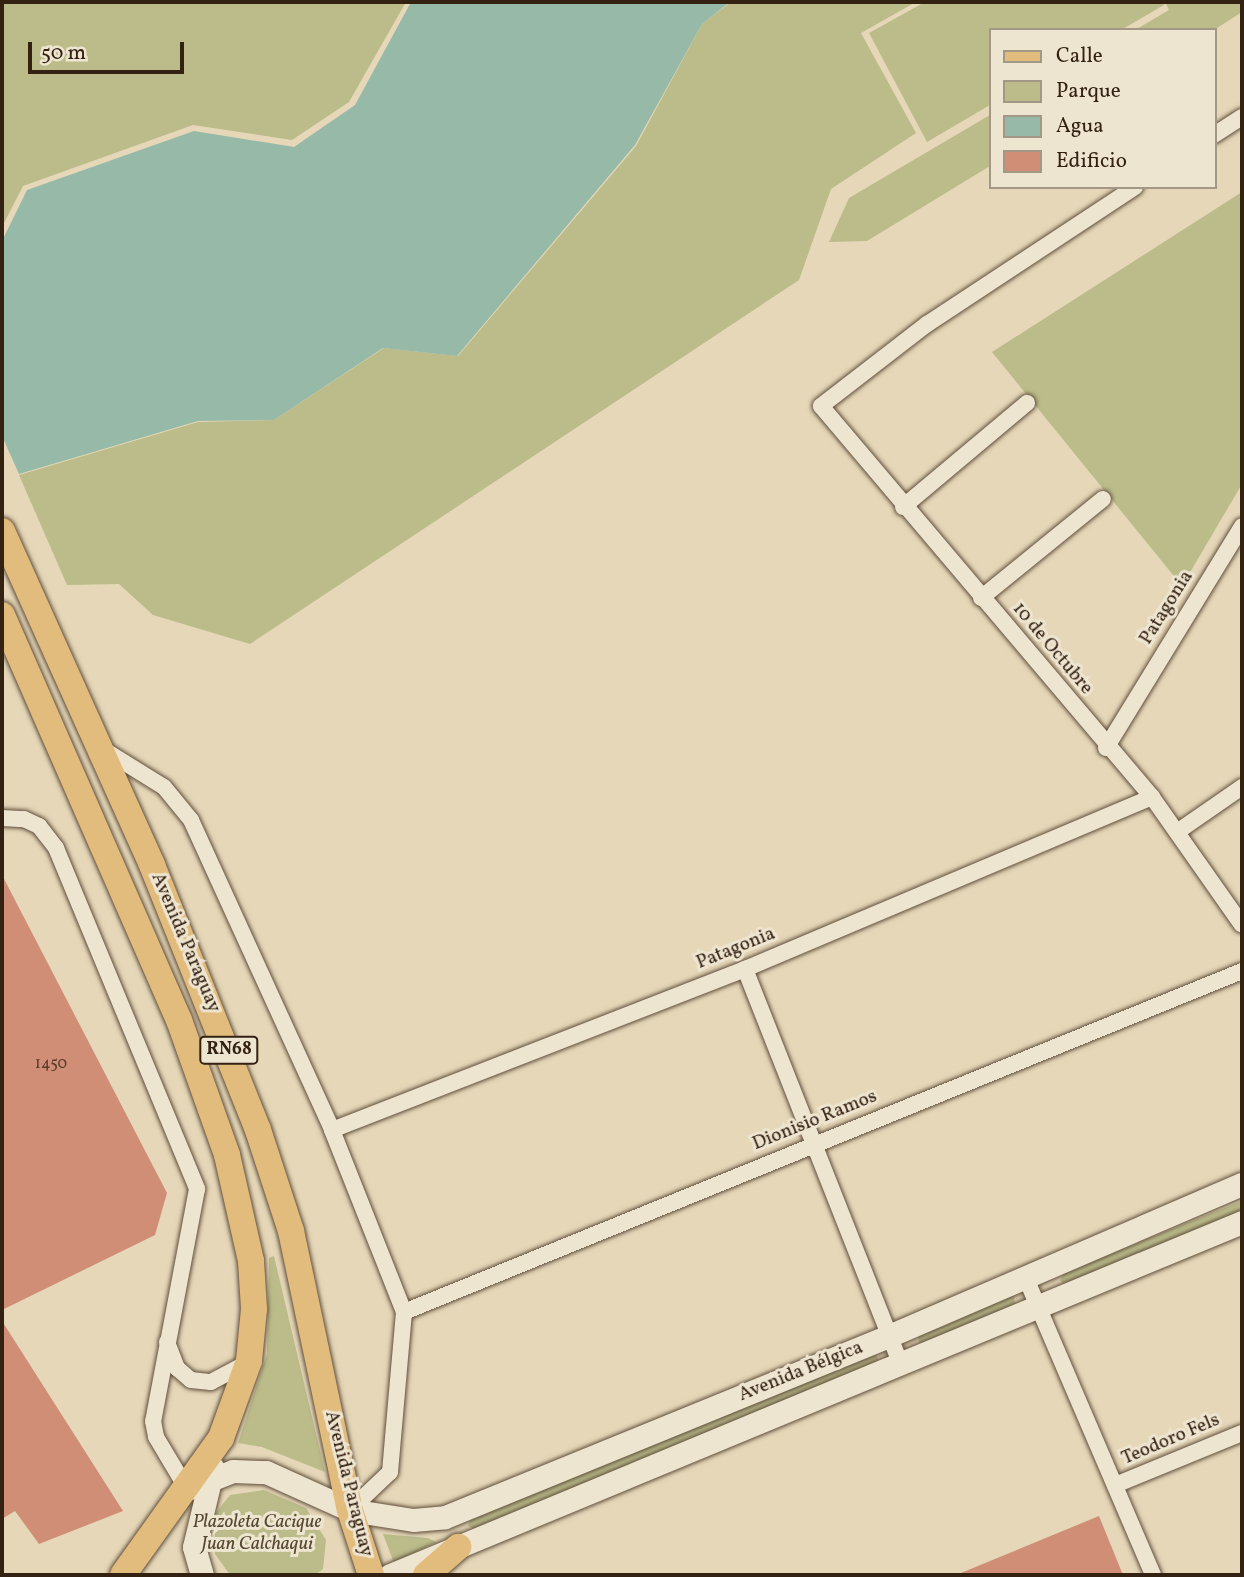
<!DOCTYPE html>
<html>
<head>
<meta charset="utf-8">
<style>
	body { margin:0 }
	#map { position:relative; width:1244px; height:1577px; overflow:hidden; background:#e5d7b8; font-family:Vollkorn,serif }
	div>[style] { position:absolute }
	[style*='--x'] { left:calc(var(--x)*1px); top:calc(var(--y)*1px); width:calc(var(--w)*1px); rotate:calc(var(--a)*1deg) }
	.green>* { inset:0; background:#bbbc8a }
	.water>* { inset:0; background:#97baa8 }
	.building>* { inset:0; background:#d08e76 }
	.roads { filter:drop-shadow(0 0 2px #604e3c) drop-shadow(0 0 2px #604e3c) }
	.minor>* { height:16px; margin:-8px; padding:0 8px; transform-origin:8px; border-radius:8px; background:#eee5d1 }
	.secondary>* { height:23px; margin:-11.5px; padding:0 11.5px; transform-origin:11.5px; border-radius:11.5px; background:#eee5d1 }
	.primary>* { height:26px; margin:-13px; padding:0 13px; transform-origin:13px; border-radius:13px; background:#e2bc7c }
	span { translate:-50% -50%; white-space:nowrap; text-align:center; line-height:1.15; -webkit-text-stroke:6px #eee5d1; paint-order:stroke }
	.number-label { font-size:16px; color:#5a3c2b }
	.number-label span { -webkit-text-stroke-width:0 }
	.shield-label span { padding:2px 5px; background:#eee5d1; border:2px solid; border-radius:5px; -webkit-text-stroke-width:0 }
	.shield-label { font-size:18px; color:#332112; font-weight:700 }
	.street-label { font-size:19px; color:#332112 }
	.park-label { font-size:19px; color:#554830; font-style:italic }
	.frame { position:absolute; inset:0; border:4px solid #332112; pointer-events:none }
	.legend { position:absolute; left:989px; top:28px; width:228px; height:161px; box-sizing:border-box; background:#eee5d1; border:2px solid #a39785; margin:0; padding:9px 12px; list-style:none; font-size:21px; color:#332112 }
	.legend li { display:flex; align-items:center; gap:14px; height:35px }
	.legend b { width:35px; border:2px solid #a39785 }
	.scale { position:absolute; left:28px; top:42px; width:156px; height:32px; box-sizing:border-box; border:4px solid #332112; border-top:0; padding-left:9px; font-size:21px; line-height:24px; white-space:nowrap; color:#332112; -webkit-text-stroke:5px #eee5d1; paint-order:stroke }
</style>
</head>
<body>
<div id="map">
	<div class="green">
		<div style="clip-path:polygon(2px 2px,406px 2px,349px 102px,292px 140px,193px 125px,23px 186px,2px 227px)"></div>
		<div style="clip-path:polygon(731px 2px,916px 2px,861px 33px,916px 133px,831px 189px,799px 280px,250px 644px,153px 615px,119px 584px,67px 585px,19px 475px,198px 422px,274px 420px,384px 348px,458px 356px,636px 146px,702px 24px)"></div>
		<div style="clip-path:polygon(925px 2px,1162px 2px,1164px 5px,1121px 30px,990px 30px,990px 105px,927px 142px,869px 33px)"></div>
		<div style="clip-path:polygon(1165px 2px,1242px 2px,1242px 12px,1214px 30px,1135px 30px,1169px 10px)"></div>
		<div style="clip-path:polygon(990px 115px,990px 166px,867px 241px,829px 242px,849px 198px)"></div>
		<div style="clip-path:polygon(1242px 192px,1242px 484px,1182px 586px,992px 352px)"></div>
		<div style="clip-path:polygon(1242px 1201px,1242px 1214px,1064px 1285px,1060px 1280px,1065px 1272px)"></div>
		<div style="clip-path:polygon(274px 1256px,325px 1472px,262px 1447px,238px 1443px,267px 1354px,269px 1258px)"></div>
		<div style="clip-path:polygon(1006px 1296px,1014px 1296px,1015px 1304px,924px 1344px,919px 1342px,918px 1334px)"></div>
		<div style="clip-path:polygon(875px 1352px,879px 1361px,474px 1529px,468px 1526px,472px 1516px)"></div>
		<div style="clip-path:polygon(264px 1490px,306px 1508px,326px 1540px,323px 1569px,315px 1575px,230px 1575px,215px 1554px,215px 1514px,230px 1495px)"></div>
		<div style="clip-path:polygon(383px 1534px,428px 1538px,436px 1542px,394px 1563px)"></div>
	</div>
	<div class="water">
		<div style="clip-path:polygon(411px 2px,730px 2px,702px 24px,635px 145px,457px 356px,383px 348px,274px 420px,198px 421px,19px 474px,2px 436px,2px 241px,27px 190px,194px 131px,294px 147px,355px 105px)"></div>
	</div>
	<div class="building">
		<div style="clip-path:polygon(2px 875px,167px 1193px,155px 1235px,2px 1310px)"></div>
		<div style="clip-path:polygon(2px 1321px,123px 1511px,39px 1544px,15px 1511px,2px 1519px)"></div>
		<div style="clip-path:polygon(1099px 1516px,1123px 1575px,956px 1575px)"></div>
	</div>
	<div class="roads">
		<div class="minor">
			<div style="--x:1214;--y:135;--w:33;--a:-33"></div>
			<div style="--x:1135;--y:187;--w:249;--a:146.6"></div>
			<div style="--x:927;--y:324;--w:134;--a:142.3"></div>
			<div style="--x:821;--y:406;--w:512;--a:49.75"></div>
			<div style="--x:1152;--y:797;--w:156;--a:54.9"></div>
			<div style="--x:903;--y:507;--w:162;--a:-40"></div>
			<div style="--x:981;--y:598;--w:157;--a:-39.1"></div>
			<div style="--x:101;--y:748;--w:74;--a:31.8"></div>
			<div style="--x:164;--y:787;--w:43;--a:50.7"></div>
			<div style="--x:191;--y:820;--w:341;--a:65.5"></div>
			<div style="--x:332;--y:1130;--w:196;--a:68.4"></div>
			<div style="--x:404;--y:1312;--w:161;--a:95"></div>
			<div style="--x:390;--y:1472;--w:55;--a:136.5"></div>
			<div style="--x:1106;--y:748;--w:260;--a:-58.5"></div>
			<div style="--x:2;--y:818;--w:22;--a:3"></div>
			<div style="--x:24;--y:819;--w:17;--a:25"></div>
			<div style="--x:39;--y:826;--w:28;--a:52"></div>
			<div style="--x:56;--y:848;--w:369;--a:67.5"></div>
			<div style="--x:197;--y:1189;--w:236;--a:100.7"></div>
			<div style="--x:153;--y:1421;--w:16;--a:79"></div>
			<div style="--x:156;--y:1437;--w:61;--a:59.2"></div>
			<div style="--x:1177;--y:832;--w:79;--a:-34.7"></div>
			<div style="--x:745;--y:969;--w:426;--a:68.5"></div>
			<div style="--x:332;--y:1130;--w:443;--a:-21.3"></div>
			<div style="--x:745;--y:969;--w:442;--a:-22.9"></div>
			<div style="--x:1025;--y:1276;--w:325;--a:66.8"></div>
			<div style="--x:404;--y:1312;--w:905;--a:-22.14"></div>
			<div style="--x:167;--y:1342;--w:28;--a:69"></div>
			<div style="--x:177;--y:1368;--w:18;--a:41"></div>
			<div style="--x:191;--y:1380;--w:20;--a:6"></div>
			<div style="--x:211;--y:1382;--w:40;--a:-28"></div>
			<div style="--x:1115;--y:1485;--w:137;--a:-22.3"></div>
		</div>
		<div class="secondary">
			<div style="--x:187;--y:1489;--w:49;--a:-21.4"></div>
			<div style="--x:233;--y:1471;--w:33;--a:2"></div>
			<div style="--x:266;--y:1472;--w:92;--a:24.3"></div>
			<div style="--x:350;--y:1510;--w:64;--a:9"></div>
			<div style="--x:413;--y:1520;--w:32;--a:-5"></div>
			<div style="--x:445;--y:1517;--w:482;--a:-22.2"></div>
			<div style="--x:891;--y:1335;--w:382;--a:-23.3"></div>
			<div style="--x:202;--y:1575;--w:29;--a:-106"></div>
			<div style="--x:194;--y:1547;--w:81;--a:-76.5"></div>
			<div style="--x:390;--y:1575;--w:922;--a:-22.51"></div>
		</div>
		<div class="primary">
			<div style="--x:2;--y:531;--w:366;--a:65.8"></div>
			<div style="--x:152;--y:865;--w:285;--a:68.2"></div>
			<div style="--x:258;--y:1130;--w:106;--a:71.9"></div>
			<div style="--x:291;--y:1231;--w:285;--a:78.1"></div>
			<div style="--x:350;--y:1510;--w:68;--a:72.1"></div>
			<div style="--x:2;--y:615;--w:442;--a:66.4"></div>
			<div style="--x:179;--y:1020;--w:143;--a:70.4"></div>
			<div style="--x:227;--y:1155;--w:109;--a:77.2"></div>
			<div style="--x:251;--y:1261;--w:48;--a:86.4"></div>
			<div style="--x:254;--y:1309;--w:52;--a:95.5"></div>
			<div style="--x:249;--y:1361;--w:82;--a:110"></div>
			<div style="--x:221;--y:1438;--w:168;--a:125.6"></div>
			<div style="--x:426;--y:1575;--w:43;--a:-41.2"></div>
		</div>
	</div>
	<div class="number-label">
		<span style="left:51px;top:1064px">1450</span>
	</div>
	<div class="shield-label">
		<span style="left:229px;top:1050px">RN68</span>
	</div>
	<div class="street-label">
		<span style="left:1167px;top:608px;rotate:-58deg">Patagonia</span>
		<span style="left:1052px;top:649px;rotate:50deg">10 de Octubre</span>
		<span style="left:185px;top:943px;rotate:67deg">Avenida Paraguay</span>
		<span style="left:736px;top:949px;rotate:-22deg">Patagonia</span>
		<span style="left:815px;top:1121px;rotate:-22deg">Dionisio Ramos</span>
		<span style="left:801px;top:1372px;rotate:-22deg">Avenida Bélgica</span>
		<span style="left:1171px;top:1440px;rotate:-23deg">Teodoro Fels</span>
		<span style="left:348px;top:1484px;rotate:76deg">Avenida Paraguay</span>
	</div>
	<div class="park-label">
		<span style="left:257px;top:1534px">Plazoleta Cacique<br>Juan Calchaqui</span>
	</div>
	<div class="frame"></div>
	<ul class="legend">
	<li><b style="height:9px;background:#e2bc7c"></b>Calle</li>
	<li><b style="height:19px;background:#bbbc8a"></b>Parque</li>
	<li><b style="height:19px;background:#97baa8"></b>Agua</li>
	<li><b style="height:19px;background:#d08e76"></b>Edificio</li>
	</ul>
	<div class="scale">50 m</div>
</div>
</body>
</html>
